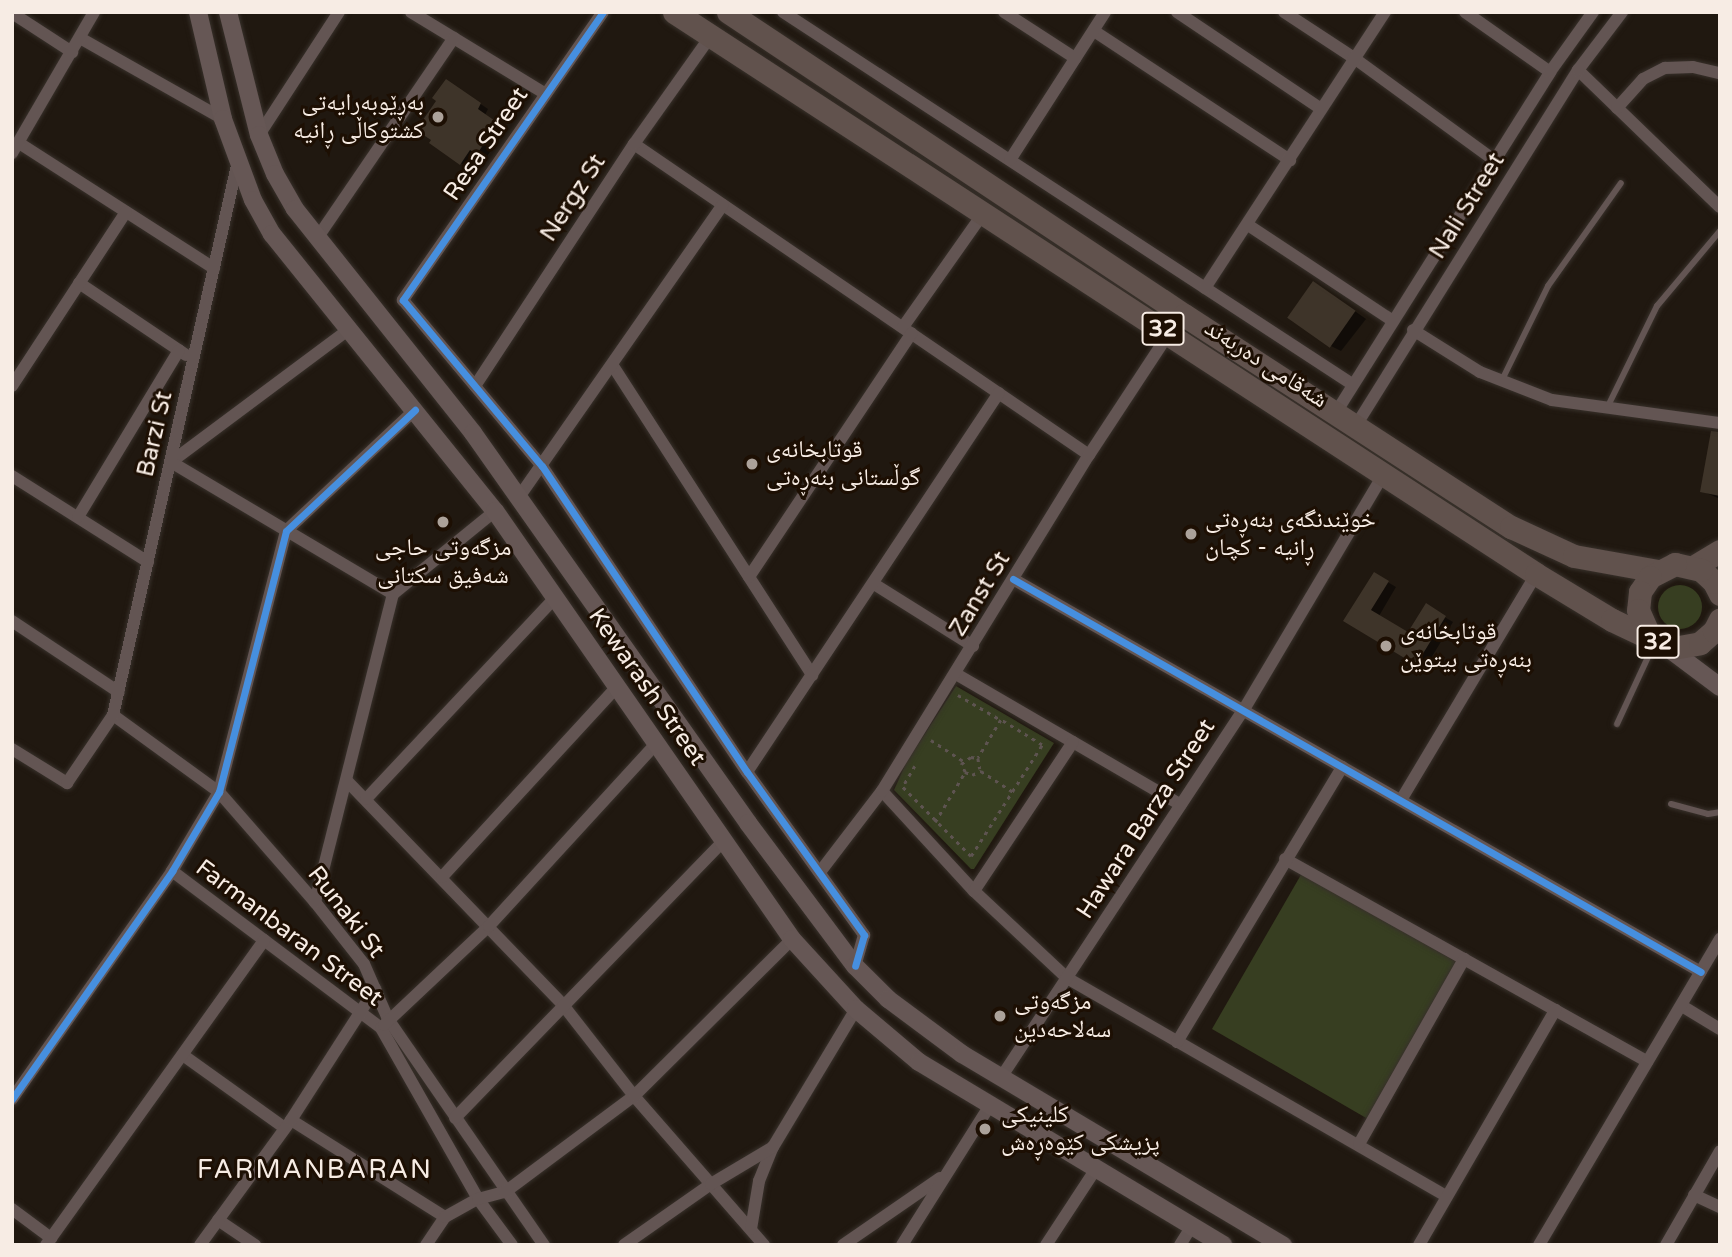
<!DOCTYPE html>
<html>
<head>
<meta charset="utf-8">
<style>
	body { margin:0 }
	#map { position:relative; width:1732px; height:1257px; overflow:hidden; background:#201810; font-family:"Varela Round","Noto Naskh Arabic",sans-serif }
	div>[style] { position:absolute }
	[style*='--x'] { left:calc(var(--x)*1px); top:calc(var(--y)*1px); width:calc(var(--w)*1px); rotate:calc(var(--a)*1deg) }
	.green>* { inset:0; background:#373e21; transform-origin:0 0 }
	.round { border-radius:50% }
	.shadow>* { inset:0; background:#0007 }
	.building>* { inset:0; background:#3e3429; transform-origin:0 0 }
	.path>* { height:2.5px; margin-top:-1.25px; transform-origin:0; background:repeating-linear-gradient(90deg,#5e5451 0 3.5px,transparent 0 8.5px) }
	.roads { filter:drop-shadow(0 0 2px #38312b) drop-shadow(0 0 2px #38312b) }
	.lane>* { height:6px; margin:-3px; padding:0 3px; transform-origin:3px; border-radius:3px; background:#635553 }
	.street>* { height:12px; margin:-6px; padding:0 6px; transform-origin:6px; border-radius:6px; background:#635553 }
	.secondary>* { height:18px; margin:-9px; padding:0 9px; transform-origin:9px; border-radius:9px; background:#665755 }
	.highway>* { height:23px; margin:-11.5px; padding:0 11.5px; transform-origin:11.5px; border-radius:11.5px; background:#61524d }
	.cycleway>* { height:7px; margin:-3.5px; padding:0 3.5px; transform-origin:3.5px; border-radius:3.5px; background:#468fdf }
	.dots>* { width:19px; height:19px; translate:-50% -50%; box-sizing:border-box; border:4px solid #1d0f03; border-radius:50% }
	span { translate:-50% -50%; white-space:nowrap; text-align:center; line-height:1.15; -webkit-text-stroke:6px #1d0f03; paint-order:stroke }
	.shield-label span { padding:2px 5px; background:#1d0f03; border:2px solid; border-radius:5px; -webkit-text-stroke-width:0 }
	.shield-label { font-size:23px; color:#f7ece4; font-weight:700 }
	.poi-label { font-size:24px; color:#f7ece4 }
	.right { translate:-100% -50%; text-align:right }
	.left { translate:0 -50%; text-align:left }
	.street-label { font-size:24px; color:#f7ece4 }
	.neighbourhood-label { font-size:26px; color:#f7ece4; letter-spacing:2px }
	.frame { position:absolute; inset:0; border:14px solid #f7ece4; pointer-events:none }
</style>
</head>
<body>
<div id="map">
	<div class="green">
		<div class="round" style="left:1658px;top:585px;width:44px;height:44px"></div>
		<div style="clip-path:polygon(956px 686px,1054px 743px,974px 869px,971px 869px,894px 790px,906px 763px)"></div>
		<div style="left:1302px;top:873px;width:181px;height:180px;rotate:30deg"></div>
	</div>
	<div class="shadow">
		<div style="clip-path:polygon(454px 86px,488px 109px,485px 115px,505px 129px,486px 158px,479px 153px,469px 168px,461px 163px)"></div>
		<div style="clip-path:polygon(1325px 290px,1366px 319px,1341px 351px,1329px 345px)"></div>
		<div style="clip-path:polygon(1720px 438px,1720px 499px,1702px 491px)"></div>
		<div style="clip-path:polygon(1374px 574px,1396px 587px,1379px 616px,1409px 634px,1426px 606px,1453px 622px,1425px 668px,1346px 620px)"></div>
	</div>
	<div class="building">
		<div style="clip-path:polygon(446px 79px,481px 103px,478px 109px,498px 123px,477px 154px,470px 150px,460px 165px,429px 143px,431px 140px,416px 130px,436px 101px,432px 98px)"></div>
		<div style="left:1313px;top:281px;width:52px;height:45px;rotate:35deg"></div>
		<div style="clip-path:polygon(1711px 431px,1720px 432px,1720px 496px,1700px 492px)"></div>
		<div style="clip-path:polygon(1374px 572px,1389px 581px,1371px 610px,1408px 632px,1426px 603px,1446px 616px,1416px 665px,1343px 621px)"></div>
	</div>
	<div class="path">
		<div style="--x:958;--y:695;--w:50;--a:30.2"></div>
		<div style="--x:931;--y:740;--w:38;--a:33"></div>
		<div style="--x:915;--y:766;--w:24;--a:120"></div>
		<div style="--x:903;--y:787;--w:97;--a:45.4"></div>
		<div style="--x:971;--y:856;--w:132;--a:-57.4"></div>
		<div style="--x:1042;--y:745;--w:48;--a:-148.6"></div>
		<div style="--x:1001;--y:720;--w:44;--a:121.2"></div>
		<div style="--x:965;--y:772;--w:9;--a:-117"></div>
		<div style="--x:961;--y:764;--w:12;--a:-35"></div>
		<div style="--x:971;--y:757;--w:7;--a:8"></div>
		<div style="--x:978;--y:758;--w:11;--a:80"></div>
		<div style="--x:935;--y:822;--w:58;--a:-59"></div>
		<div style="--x:965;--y:772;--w:8;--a:23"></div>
		<div style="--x:972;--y:775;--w:10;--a:-24"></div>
		<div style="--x:981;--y:771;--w:38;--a:33"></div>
	</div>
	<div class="roads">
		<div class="lane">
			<div style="--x:1502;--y:380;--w:105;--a:-63.9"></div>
			<div style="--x:1548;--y:286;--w:126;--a:-54.7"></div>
			<div style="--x:1607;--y:408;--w:114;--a:-63.9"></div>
			<div style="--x:1657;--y:306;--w:98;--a:-50"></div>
			<div style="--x:1617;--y:724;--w:88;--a:-65.2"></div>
			<div style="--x:1671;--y:804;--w:38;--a:15"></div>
			<div style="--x:1708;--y:814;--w:12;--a:-9"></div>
		</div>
		<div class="street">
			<div style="--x:411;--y:12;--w:156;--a:31.3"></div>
			<div style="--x:603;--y:12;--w:351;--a:124.8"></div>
			<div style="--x:403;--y:300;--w:217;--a:50.1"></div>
			<div style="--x:542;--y:466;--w:368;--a:56.2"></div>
			<div style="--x:747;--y:772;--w:201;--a:54.3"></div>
			<div style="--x:864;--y:935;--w:32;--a:106"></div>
			<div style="--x:783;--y:12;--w:680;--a:33.18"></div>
			<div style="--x:1004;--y:12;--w:85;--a:32.9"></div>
			<div style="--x:1177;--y:12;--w:172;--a:33.9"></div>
			<div style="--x:1284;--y:12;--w:84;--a:33.3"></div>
			<div style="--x:1354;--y:58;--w:173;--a:36.1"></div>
			<div style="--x:1465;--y:12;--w:104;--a:35.2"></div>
			<div style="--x:12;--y:13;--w:72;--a:33"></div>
			<div style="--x:1094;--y:31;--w:235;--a:33.4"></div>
			<div style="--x:80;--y:38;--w:164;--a:29.5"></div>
			<div style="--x:1578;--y:70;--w:197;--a:44"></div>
			<div style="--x:1617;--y:108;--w:39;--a:-48"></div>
			<div style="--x:1643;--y:79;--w:25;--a:-27"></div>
			<div style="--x:1665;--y:68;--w:28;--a:-2"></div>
			<div style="--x:1693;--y:67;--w:28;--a:13"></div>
			<div style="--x:259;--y:135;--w:147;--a:-57"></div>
			<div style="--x:19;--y:143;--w:232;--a:32.7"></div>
			<div style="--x:634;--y:144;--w:551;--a:34.35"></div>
			<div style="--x:12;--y:153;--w:163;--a:-59.8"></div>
			<div style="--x:1010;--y:160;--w:176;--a:-57.3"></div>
			<div style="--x:1248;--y:225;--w:174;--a:33.5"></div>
			<div style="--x:318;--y:237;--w:241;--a:-55.7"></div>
			<div style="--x:79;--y:283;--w:129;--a:33.9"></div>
			<div style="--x:1205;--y:288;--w:330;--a:-56.9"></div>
			<div style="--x:903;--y:327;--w:137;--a:-54.8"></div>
			<div style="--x:348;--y:330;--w:221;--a:143.3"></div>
			<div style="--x:171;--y:462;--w:258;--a:30.7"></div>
			<div style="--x:1413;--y:330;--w:79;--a:32.1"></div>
			<div style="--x:1480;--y:372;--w:77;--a:21.3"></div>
			<div style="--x:1552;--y:400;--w:170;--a:7.8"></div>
			<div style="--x:613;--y:366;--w:368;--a:57.2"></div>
			<div style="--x:12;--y:386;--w:208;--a:-56.8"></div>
			<div style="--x:475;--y:386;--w:290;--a:-56.7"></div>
			<div style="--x:634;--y:144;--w:131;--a:-54.6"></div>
			<div style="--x:1335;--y:414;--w:404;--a:-57.8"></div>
			<div style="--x:1550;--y:72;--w:74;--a:-54.4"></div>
			<div style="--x:1355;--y:427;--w:421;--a:-58"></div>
			<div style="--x:1578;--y:70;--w:73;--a:-52.8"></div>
			<div style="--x:12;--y:476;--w:161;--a:32.3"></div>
			<div style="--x:519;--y:497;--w:356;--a:-55.1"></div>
			<div style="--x:78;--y:517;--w:195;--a:-58.8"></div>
			<div style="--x:749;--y:577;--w:293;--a:-56.3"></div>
			<div style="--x:1013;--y:579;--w:792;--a:29.74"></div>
			<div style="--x:874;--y:584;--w:117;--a:32.1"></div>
			<div style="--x:12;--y:621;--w:128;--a:33.6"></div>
			<div style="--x:956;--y:674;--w:260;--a:30.2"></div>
			<div style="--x:113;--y:715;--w:131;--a:36"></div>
			<div style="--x:219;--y:792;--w:146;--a:48.9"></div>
			<div style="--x:315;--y:902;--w:79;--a:51.7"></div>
			<div style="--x:364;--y:964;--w:60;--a:66.4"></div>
			<div style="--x:388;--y:1019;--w:275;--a:55.4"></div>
			<div style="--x:12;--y:749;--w:65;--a:31.7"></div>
			<div style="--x:67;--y:783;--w:82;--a:-55.9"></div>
			<div style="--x:113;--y:715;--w:568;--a:-77.29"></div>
			<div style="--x:747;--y:772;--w:455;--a:-56.4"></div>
			<div style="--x:347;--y:781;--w:311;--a:46"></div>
			<div style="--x:563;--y:1005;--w:115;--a:52"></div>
			<div style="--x:634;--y:1096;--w:198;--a:48.9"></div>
			<div style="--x:882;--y:791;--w:136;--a:47.4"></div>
			<div style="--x:974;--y:891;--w:127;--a:43.1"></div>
			<div style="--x:1067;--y:978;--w:437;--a:29.9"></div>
			<div style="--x:366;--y:799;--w:276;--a:-46.8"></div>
			<div style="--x:1401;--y:800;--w:263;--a:-59.1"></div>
			<div style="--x:1285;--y:859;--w:415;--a:29.2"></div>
			<div style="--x:172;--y:871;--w:261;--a:36.9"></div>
			<div style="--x:381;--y:1028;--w:197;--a:60.4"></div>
			<div style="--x:478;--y:1199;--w:57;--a:53.5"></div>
			<div style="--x:820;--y:872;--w:102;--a:-52.6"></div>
			<div style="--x:882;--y:791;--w:395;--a:-58.4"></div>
			<div style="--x:1089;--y:455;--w:146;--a:-56.7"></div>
			<div style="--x:442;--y:877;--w:258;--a:-47.4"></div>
			<div style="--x:974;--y:891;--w:179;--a:-56.4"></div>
			<div style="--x:315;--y:902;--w:318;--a:-75.8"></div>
			<div style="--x:393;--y:594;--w:132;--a:-39.1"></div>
			<div style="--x:1682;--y:1006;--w:44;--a:31.2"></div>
			<div style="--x:384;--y:1025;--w:144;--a:-43.3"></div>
			<div style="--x:489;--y:926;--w:247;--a:-47.5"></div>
			<div style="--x:1177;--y:1042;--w:321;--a:-59"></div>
			<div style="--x:183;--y:1055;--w:125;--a:35.6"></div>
			<div style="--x:1002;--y:1076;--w:437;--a:-56.6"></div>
			<div style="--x:1243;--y:711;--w:276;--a:-59.3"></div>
			<div style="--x:12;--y:1099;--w:279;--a:-54.9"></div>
			<div style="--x:172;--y:871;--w:92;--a:-59.3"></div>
			<div style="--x:219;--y:792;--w:269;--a:-75.6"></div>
			<div style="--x:286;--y:531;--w:177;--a:-43.2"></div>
			<div style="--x:455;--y:1118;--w:387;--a:-45.9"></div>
			<div style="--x:291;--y:1120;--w:182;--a:32.2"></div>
			<div style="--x:1359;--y:1144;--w:213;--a:-60.4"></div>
			<div style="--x:1694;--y:1195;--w:29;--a:25"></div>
			<div style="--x:12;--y:1209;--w:49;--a:36.6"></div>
			<div style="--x:218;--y:1220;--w:45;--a:34"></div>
			<div style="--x:751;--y:1229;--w:49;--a:-80.5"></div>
			<div style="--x:759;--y:1181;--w:37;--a:-68"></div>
			<div style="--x:46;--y:1245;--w:375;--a:-54.4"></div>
			<div style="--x:200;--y:1245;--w:155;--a:-53.9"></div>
			<div style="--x:291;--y:1120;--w:156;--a:-57.3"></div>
			<div style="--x:426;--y:1245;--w:34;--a:-56"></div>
			<div style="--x:445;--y:1217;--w:38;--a:-29"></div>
			<div style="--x:478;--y:1199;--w:28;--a:-15"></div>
			<div style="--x:505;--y:1192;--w:161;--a:-36.7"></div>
			<div style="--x:634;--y:1096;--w:223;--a:-44.8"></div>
			<div style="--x:624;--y:1245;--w:106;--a:-35"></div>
			<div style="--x:711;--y:1184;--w:72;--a:-30.8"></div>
			<div style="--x:773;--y:1147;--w:161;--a:-59"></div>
			<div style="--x:843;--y:1245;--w:118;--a:-34.6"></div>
			<div style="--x:902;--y:1245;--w:163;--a:-57.8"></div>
			<div style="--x:1046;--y:1245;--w:90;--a:-56.8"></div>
			<div style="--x:1180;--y:1245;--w:22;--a:-58"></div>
			<div style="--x:1419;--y:1245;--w:272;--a:-59.9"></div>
			<div style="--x:1539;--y:1245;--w:356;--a:-59.4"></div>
			<div style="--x:1666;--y:1245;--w:108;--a:-60.1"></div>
		</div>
		<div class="secondary">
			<div style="--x:198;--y:12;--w:110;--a:76.8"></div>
			<div style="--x:223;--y:119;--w:86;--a:69.7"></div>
			<div style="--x:253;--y:200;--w:39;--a:61"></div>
			<div style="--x:272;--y:234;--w:356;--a:51.2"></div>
			<div style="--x:495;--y:511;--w:521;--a:55.24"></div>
			<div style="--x:792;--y:939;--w:95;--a:47.6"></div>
			<div style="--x:856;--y:1009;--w:82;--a:40.1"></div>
			<div style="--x:919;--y:1062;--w:355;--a:31"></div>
			<div style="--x:228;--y:12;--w:127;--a:75.9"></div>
			<div style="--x:259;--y:135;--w:42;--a:67.7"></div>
			<div style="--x:275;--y:174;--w:40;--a:60.3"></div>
			<div style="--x:295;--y:209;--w:286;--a:51.5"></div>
			<div style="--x:473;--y:433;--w:477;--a:54.8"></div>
			<div style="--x:748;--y:823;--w:179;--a:53.2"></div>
			<div style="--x:855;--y:966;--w:47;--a:45"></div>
			<div style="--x:888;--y:999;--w:92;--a:36.6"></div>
			<div style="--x:962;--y:1054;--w:374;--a:30.8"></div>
			<div style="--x:1664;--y:645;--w:70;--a:36.9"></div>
		</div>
		<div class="highway">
			<div style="--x:674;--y:12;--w:1029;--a:33.1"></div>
			<div style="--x:1536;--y:574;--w:89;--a:31.2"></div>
			<div style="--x:1612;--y:620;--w:49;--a:25.5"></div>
			<div style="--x:728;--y:12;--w:547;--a:33.6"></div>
			<div style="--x:1184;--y:315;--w:390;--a:33"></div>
			<div style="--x:1511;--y:527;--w:69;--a:24.7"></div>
			<div style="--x:1574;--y:556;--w:84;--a:10.2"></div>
			<div style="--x:1693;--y:567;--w:31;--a:-31"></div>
			<div style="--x:1720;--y:594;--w:13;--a:-117"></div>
			<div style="--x:1714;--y:582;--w:18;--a:-137"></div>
			<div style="--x:1701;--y:570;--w:27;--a:-167"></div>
			<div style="--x:1675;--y:564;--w:28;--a:153"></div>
			<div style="--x:1650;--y:577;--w:18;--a:124"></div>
			<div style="--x:1640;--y:592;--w:18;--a:96"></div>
			<div style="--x:1638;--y:610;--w:27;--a:66"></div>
			<div style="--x:1649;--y:635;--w:27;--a:28"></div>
			<div style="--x:1673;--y:648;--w:27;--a:-10"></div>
			<div style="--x:1700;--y:643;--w:18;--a:-41"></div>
			<div style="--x:1714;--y:631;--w:13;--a:-63"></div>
		</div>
	</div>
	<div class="cycleway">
		<div style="--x:603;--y:12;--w:351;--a:124.8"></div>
		<div style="--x:403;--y:300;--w:217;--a:50.1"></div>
		<div style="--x:542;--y:466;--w:368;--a:56.2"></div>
		<div style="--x:747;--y:772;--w:201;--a:54.3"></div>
		<div style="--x:864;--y:935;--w:32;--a:106"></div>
		<div style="--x:1013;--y:579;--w:792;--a:29.74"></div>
		<div style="--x:12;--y:1099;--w:279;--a:-54.9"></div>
		<div style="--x:172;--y:871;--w:92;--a:-59.3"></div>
		<div style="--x:219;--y:792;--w:269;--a:-75.6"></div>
		<div style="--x:286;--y:531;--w:177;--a:-43.2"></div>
	</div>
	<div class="dots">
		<div style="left:438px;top:117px;background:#aca29a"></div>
		<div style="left:752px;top:464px;background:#aca29a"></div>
		<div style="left:443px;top:522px;background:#aca29a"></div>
		<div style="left:1191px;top:534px;background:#aca29a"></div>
		<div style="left:1386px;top:646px;background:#aca29a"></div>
		<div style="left:1000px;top:1016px;background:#aca29a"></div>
		<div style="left:985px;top:1129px;background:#aca29a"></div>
	</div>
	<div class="shield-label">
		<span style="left:1163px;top:329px">32</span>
		<span style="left:1658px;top:642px">32</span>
	</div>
	<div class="poi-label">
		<span class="right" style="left:424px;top:117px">بەڕێوبەرایەتی<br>کشتوکاڵی ڕانیە</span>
		<span class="left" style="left:766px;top:464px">قوتابخانه‌ی<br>گوڵستانی بنه‌ڕه‌تی</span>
		<span class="left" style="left:1205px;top:534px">خوێندنگەی بنەڕەتی<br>ڕانیە - کچان</span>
		<span style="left:443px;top:562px">مزگەوتی حاجی<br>شەفیق سکتانی</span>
		<span class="left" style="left:1400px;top:646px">قوتابخانەی<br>بنەڕەتی بیتوێن</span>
		<span class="left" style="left:1014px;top:1016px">مزگەوتی<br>سەلاحەدین</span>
		<span class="left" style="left:1001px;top:1129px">كلینیكی<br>پزیشكی كێوەڕەش</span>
	</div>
	<div class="street-label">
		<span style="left:486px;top:144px;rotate:-56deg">Resa Street</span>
		<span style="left:573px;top:198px;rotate:-57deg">Nergz St</span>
		<span style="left:1467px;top:206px;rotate:-58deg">Nali Street</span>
		<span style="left:1266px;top:364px;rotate:33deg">شەقامی دەربەند</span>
		<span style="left:155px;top:434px;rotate:-77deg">Barzi St</span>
		<span style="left:980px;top:594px;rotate:-59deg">Zanst St</span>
		<span style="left:647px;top:687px;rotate:55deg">Kewarash Street</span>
		<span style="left:1146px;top:819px;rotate:-57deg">Hawara Barza Street</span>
		<span style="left:346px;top:912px;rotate:52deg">Runaki St</span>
		<span style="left:289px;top:933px;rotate:37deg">Farmanbaran Street</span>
	</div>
	<div class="neighbourhood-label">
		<span style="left:315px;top:1170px">FARMANBARAN</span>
	</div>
	<div class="frame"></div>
</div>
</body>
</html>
